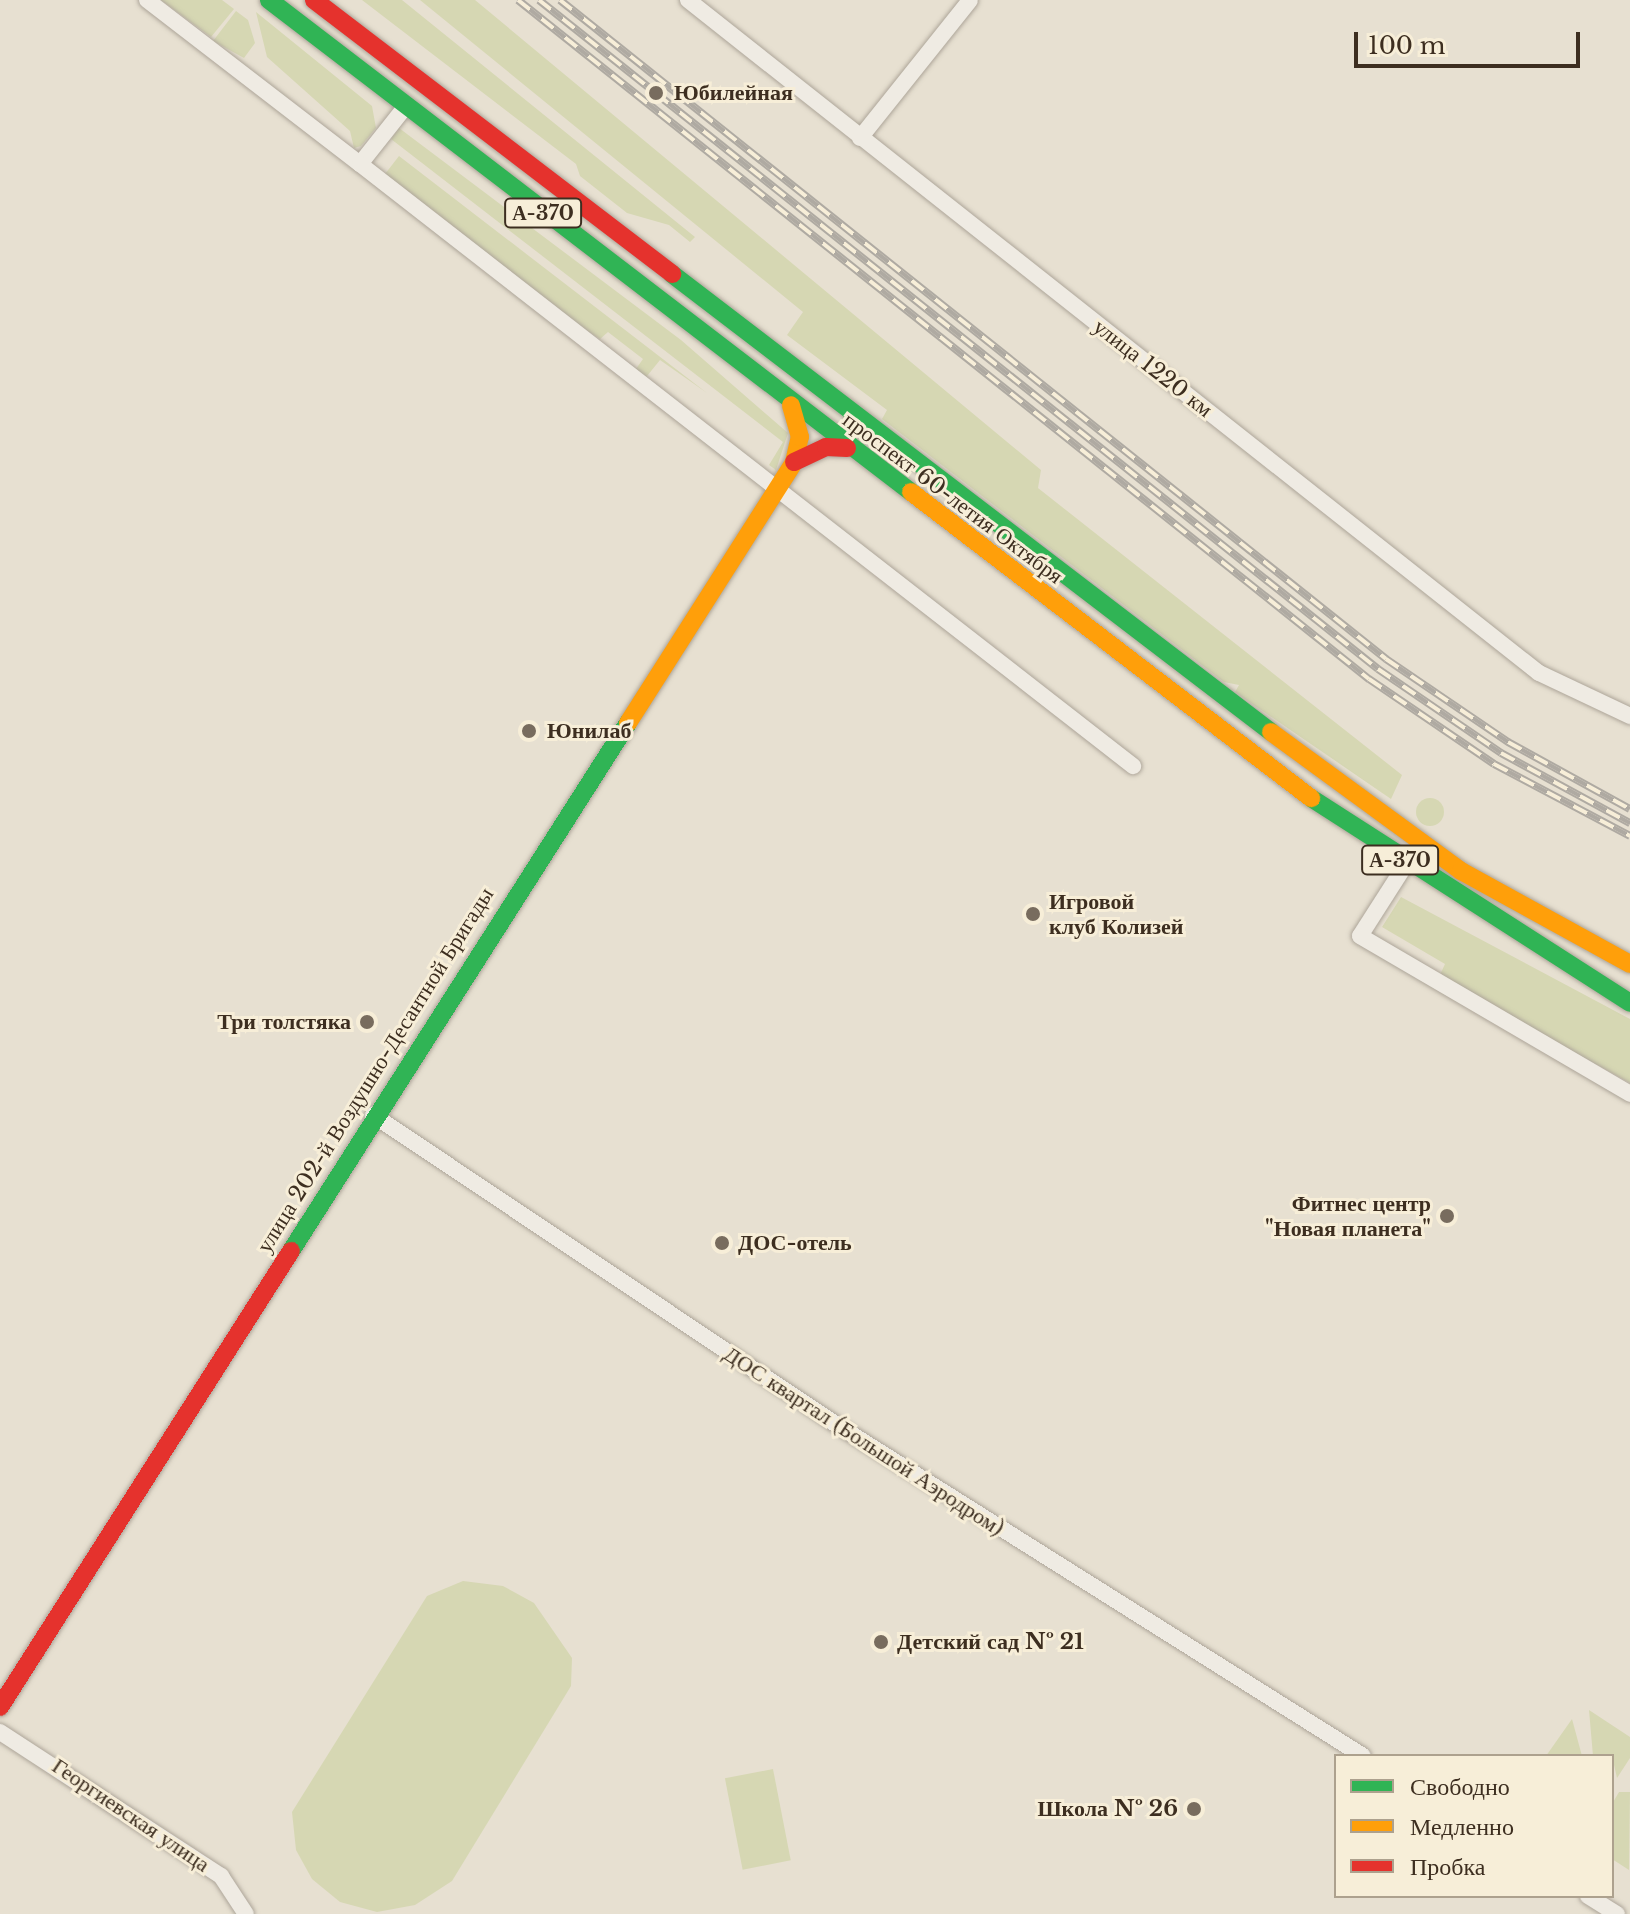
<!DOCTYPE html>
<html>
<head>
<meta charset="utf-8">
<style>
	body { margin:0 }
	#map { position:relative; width:1630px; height:1914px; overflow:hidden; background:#e7e0d1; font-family:"Libre Baskerville",serif }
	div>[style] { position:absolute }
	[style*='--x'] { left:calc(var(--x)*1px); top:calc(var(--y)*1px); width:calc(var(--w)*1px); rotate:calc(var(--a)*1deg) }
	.green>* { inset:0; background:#d6d7b3; transform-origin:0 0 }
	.round { border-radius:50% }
	.roads { filter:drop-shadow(0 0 2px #ada599) drop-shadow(0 0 2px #ada599) }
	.street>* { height:16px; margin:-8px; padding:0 8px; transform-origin:8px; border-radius:8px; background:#efebe3 }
	.fast>* { height:18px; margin:-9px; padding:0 9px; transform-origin:9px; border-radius:9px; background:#30b455 }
	.slow>* { height:18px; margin:-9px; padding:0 9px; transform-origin:9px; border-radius:9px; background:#ff9f0a }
	.jam>* { height:18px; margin:-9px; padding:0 9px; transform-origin:9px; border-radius:9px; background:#e5322d }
	.rail>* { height:8px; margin-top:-4px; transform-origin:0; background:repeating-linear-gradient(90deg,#f7eed8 0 15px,#afaaa2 0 30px); box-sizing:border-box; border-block:2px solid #afaaa2 }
	.dots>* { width:22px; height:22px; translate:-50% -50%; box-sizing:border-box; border:4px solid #f7eed8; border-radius:50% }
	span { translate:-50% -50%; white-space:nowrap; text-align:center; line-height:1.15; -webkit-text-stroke:6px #f7eed8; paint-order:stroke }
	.shield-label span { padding:2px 6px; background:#f7eed8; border:2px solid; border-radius:6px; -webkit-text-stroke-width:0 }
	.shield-label { font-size:20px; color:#3d2e20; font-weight:700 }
	.poi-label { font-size:22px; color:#3d2e20; font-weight:700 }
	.left { translate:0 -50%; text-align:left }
	.right { translate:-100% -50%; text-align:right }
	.street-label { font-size:22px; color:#3d2e20 }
	.legend { position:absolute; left:1334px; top:1754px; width:280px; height:144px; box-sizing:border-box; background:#f7eed8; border:2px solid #ada18e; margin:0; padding:10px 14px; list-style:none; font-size:24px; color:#3d2e20 }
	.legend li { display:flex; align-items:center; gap:16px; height:40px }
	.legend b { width:40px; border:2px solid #ada18e }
	.scale { position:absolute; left:1354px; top:32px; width:226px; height:36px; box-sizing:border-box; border:4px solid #3d2e20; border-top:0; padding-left:10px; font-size:24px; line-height:28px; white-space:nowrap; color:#3d2e20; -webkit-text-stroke:6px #f7eed8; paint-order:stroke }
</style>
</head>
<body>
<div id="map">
	<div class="green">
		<div style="clip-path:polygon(161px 0,222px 0,234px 9px,211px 37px)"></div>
		<div style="clip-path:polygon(362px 0,402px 0,695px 237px,690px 242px,669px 225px,627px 213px,580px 176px,576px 164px)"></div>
		<div style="clip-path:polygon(420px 0,475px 0,1041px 470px,1038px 488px,1402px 775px,1391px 799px,1235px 692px,1239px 685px,1224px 682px,882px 419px,887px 410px,787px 335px,803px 312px)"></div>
		<div style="clip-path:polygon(236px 11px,248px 20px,255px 43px,244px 58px,213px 41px)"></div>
		<div style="clip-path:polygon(256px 12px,372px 106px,376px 128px,361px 146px,354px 148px,350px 131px,267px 57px)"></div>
		<div style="clip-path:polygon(399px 128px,681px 340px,788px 433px,776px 470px,769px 465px,783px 442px,391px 139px)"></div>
		<div style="clip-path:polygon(399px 156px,707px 393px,660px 360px,643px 381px,633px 373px,643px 359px,608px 332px,600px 339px,589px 332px,385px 174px)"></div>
		<div class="round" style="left:1416px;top:798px;width:28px;height:28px"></div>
		<div style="clip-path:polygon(1401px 897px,1630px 1019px,1630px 1083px,1439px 977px,1445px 964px,1382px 927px)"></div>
		<div style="clip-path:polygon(463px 1581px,503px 1586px,534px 1603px,572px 1658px,571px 1686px,452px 1881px,415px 1905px,377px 1912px,340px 1902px,312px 1879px,296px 1850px,292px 1812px,427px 1596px)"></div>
		<div style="clip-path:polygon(1589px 1710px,1630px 1737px,1630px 1758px,1617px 1778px,1612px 1756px,1593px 1756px)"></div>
		<div style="clip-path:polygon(1572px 1719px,1582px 1756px,1546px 1756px)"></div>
		<div style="left:773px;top:1769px;width:93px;height:49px;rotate:79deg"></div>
		<div style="clip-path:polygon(1619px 1792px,1630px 1792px,1629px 1870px,1612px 1859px,1612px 1804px)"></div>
	</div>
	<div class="roads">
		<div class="street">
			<div style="--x:147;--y:0;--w:269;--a:37.6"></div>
			<div style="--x:360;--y:164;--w:74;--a:-51.6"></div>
			<div style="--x:688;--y:0;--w:1085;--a:38.34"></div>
			<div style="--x:1539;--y:673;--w:101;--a:25.3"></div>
			<div style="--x:860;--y:138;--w:176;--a:-51.4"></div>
			<div style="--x:360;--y:164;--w:980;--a:37.91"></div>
			<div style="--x:1406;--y:864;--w:85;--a:122.6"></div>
			<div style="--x:1360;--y:936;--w:313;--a:30.3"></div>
			<div style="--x:373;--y:1115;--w:558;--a:33.75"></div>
			<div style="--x:837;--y:1425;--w:621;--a:32.18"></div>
			<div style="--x:0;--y:1732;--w:264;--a:33.1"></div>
			<div style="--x:221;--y:1876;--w:45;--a:56.7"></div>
			<div style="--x:1588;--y:1896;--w:34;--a:32"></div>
		</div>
		<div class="fast">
			<div style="--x:269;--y:0;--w:809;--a:37.46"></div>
			<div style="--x:672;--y:274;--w:754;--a:37.4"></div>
			<div style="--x:1311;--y:798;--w:379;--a:32.7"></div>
			<div style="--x:291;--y:1251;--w:626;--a:-57.45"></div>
		</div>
		<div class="slow">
			<div style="--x:911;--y:492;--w:504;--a:37.42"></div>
			<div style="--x:628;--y:723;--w:309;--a:-57.5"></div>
			<div style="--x:794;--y:462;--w:26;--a:-77"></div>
			<div style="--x:800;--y:437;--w:33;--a:-106"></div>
			<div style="--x:1271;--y:732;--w:235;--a:36.2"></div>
			<div style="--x:1461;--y:871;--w:193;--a:28.8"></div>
		</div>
		<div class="jam">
			<div style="--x:314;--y:0;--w:451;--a:37.4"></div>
			<div style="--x:794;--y:462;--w:35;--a:-25"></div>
			<div style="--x:826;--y:447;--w:21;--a:3"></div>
			<div style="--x:0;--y:1707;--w:541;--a:-57.46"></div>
		</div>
	</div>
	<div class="rail">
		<div style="--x:518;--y:0;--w:1089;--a:38.59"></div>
		<div style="--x:1369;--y:679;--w:151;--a:34.2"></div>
		<div style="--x:1494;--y:764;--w:154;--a:27.9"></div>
		<div style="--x:539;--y:0;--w:1073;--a:38.57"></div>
		<div style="--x:1378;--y:669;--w:149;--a:34.3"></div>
		<div style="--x:1501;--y:753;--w:147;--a:28.5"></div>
		<div style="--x:560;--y:0;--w:1057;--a:38.58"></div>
		<div style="--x:1386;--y:659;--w:148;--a:34.2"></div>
		<div style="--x:1508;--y:742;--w:139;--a:28.8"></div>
	</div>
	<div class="dots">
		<div style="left:656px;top:93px;background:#786c5e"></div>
		<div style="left:529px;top:731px;background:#786c5e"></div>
		<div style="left:1033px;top:914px;background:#786c5e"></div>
		<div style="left:367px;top:1022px;background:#786c5e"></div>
		<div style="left:1447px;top:1216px;background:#786c5e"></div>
		<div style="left:722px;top:1243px;background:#786c5e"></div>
		<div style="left:881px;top:1642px;background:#786c5e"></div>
		<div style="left:1194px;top:1809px;background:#786c5e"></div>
	</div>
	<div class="shield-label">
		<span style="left:543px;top:213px">А-370</span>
		<span style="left:1400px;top:860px">А-370</span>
	</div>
	<div class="poi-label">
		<span class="left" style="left:674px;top:93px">Юбилейная</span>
		<span class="left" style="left:547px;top:731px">Юнилаб</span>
		<span class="left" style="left:1049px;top:914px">Игровой<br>клуб Колизей</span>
		<span class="right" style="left:351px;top:1022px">Три толстяка</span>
		<span class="right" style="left:1431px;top:1216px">Фитнес центр<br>"Новая планета"</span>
		<span class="left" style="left:738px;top:1243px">ДОС-отель</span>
		<span class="left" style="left:897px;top:1642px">Детский сад № 21</span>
		<span class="right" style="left:1178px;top:1809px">Школа № 26</span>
	</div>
	<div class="street-label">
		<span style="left:1153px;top:368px;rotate:38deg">улица 1220 км</span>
		<span style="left:953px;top:498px;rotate:37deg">проспект 60-летия Октября</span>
		<span style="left:375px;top:1070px;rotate:-58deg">улица 202-й Воздушно-Десантной Бригады</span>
		<span style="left:864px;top:1441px;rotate:33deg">ДОС квартал (Большой Аэродром)</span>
		<span style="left:131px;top:1815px;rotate:34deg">Георгиевская улица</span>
	</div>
	<ul class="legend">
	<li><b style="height:10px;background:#30b455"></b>Свободно</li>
	<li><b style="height:10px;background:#ff9f0a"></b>Медленно</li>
	<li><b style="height:10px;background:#e5322d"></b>Пробка</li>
	</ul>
	<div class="scale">100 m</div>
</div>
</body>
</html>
